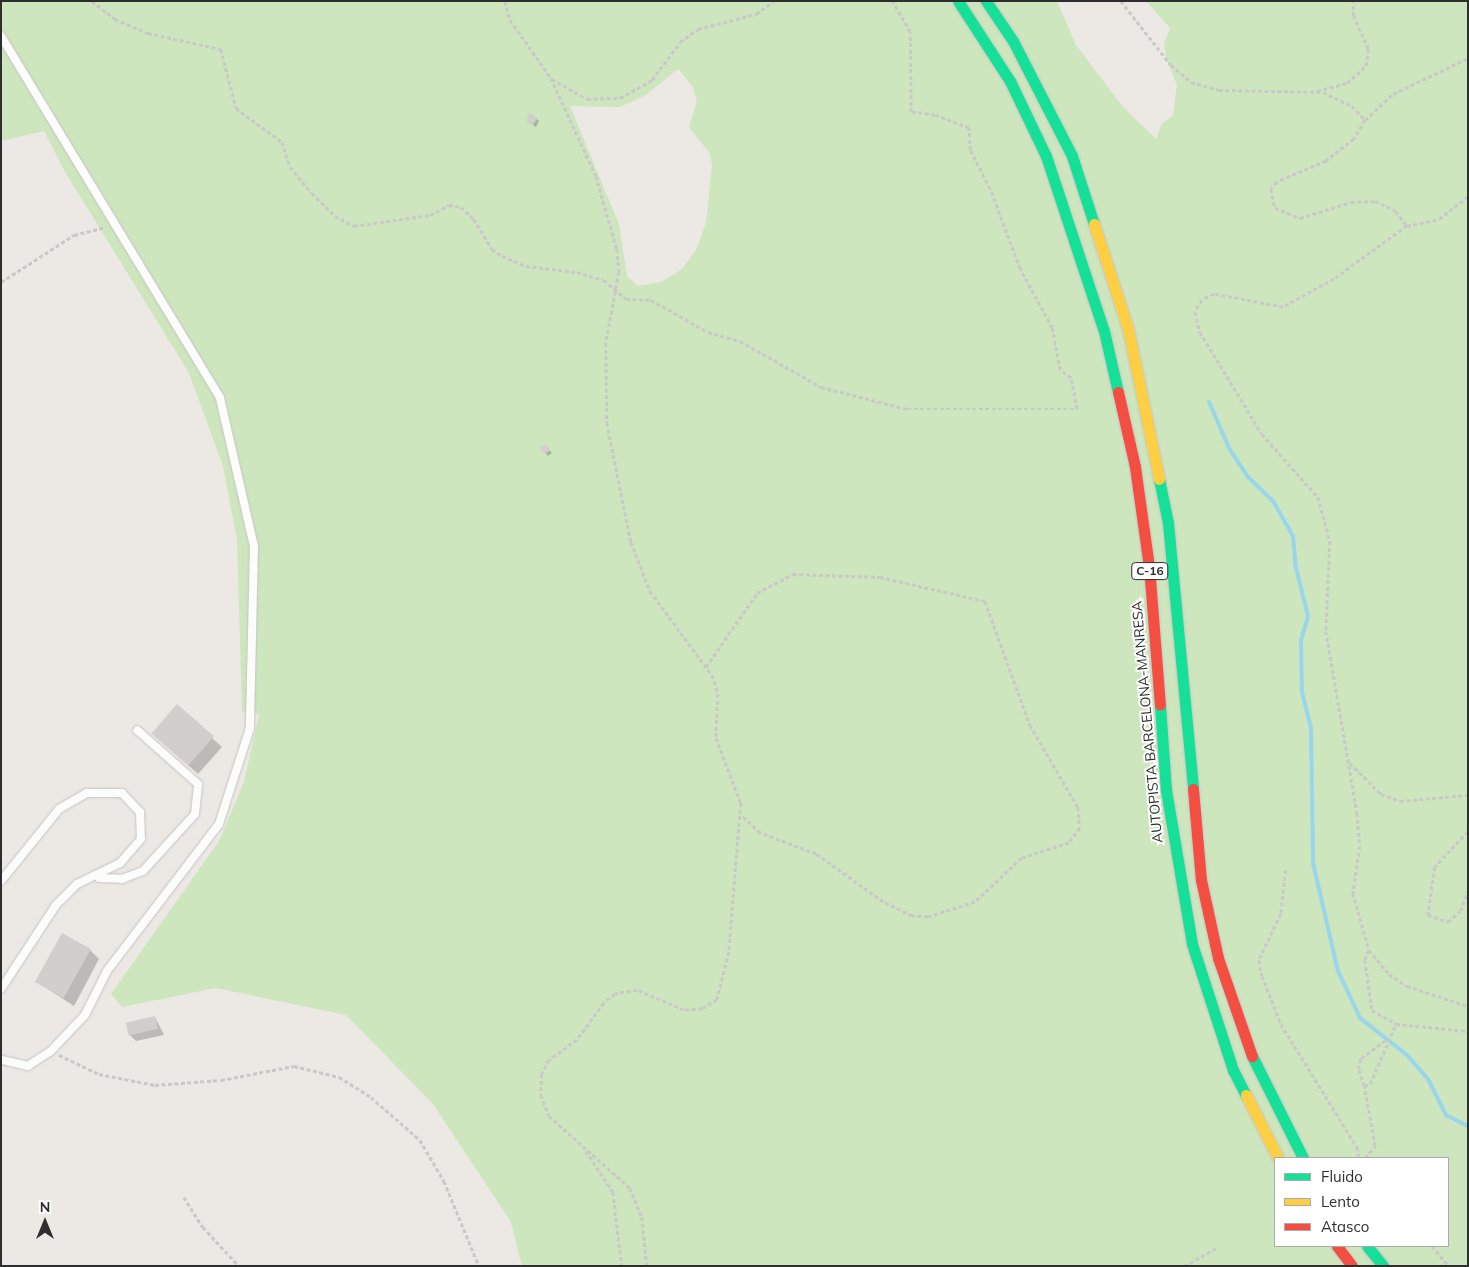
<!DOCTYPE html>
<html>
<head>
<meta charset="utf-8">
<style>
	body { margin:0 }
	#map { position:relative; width:1469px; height:1267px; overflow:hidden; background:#ece8e4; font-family:Mulish,sans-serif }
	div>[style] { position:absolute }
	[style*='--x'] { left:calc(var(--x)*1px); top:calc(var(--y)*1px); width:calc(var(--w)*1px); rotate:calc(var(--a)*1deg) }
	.green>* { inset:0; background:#cee6be }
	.shadow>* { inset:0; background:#0003 }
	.stream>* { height:4px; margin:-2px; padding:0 2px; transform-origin:2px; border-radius:2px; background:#99d6ec }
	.building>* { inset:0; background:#d1cecb; transform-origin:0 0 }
	.path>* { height:2.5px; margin-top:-1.25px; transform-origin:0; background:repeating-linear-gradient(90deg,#c9c9c8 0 4px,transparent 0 6.5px) }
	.roads { filter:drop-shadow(0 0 1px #c5c4c5) drop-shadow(0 0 1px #c5c4c5) }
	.lane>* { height:8px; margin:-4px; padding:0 4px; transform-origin:4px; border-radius:4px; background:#fcfcfb }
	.fast>* { height:11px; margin:-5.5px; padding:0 5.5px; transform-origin:5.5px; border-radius:5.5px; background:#16e098 }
	.slow>* { height:11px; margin:-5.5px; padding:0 5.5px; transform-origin:5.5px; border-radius:5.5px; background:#ffcf43 }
	.jam>* { height:11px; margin:-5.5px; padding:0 5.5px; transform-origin:5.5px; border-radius:5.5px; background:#f24e42 }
	span { translate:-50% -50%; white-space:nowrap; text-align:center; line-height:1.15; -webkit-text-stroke:4px #fff; paint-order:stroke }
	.shield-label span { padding:1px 4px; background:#fff; border:1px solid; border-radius:4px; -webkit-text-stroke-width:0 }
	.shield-label { font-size:12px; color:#2e2e2e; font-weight:700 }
	.street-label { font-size:14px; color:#2e2e2e }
	.frame { position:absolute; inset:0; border:2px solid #2e2e2e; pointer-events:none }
	.legend { position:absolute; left:1274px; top:1157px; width:175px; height:90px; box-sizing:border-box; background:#fff; border:1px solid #ababab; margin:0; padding:6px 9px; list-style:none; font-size:15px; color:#2e2e2e }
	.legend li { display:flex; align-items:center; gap:10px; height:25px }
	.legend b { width:25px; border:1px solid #ababab }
	.north { position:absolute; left:20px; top:1197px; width:50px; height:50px; -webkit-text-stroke:4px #fff; paint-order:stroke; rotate:0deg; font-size:14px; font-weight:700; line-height:20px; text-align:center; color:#2e2e2e }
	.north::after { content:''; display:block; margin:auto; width:18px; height:22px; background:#2e2e2e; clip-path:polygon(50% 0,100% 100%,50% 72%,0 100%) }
</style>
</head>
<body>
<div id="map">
	<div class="green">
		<div style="clip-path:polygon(evenodd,1px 1px,1057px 1px,1076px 45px,1123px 107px,1156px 139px,1162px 124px,1173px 115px,1177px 85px,1166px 58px,1164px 44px,1170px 28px,1146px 1px,1468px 1px,1468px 1266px,522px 1266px,511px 1222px,433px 1104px,346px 1015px,216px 988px,122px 1007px,111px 994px,219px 841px,244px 782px,259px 714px,242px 711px,237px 540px,223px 466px,189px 373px,65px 172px,44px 131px,1px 141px,1px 1px,678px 69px,693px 87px,697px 101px,689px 127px,710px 154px,712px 165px,706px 223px,696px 250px,682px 269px,661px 282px,638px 286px,627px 276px,619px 224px,570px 106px,620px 107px,646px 95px,678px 69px,1px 1px,1275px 1158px,1448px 1158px,1448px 1246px,1275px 1246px,1275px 1158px)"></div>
	</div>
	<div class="shadow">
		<div style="clip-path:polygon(531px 115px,539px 121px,536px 127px,527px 121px)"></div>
		<div style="clip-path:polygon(548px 448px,552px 453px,548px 456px,542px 449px)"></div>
		<div style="clip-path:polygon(177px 706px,222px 747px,198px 774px,162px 742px)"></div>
		<div style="clip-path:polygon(90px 950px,99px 959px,74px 1006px,37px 982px)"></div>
		<div style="clip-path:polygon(155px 1017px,164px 1035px,136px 1041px,130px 1035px,128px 1023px)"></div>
	</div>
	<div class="stream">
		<div style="--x:1209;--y:402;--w:50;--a:66.5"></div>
		<div style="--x:1229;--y:448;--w:35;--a:57"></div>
		<div style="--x:1248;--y:477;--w:35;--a:44"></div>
		<div style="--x:1273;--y:501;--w:40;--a:60.3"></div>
		<div style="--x:1293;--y:536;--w:32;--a:85"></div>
		<div style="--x:1296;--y:568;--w:49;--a:76"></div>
		<div style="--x:1308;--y:616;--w:26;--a:106"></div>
		<div style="--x:1301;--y:641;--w:51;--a:88.9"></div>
		<div style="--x:1302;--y:692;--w:38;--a:76"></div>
		<div style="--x:1311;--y:729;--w:134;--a:89.1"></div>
		<div style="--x:1313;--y:863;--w:111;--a:77"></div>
		<div style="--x:1338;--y:971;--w:52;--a:64.9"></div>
		<div style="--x:1360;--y:1018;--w:60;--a:38.2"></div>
		<div style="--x:1407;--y:1055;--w:32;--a:49"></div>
		<div style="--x:1428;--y:1079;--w:40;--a:63.4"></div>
		<div style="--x:1446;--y:1115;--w:25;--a:27"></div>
	</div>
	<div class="building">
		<div style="clip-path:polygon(530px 113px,537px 118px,533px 125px,526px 121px)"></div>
		<div style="clip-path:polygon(546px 444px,550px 450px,545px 454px,540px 448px)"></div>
		<div style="left:177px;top:704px;width:49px;height:39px;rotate:41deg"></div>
		<div style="left:62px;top:933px;width:33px;height:56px;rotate:29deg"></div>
		<div style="left:155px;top:1016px;width:13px;height:30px;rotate:77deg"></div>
	</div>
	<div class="path">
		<div style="--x:92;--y:1;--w:29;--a:38"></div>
		<div style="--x:115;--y:19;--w:36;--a:23"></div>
		<div style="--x:148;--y:33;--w:75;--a:12.4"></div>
		<div style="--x:221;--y:49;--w:61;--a:75.7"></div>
		<div style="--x:236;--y:108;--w:57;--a:36.5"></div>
		<div style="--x:282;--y:142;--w:26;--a:72"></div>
		<div style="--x:290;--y:167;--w:34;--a:50"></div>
		<div style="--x:312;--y:193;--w:33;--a:45"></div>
		<div style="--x:335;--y:216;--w:21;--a:28"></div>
		<div style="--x:354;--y:226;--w:77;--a:-8.2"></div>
		<div style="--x:430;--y:215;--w:21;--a:-28"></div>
		<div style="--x:449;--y:205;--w:12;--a:9"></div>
		<div style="--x:461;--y:207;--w:18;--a:43"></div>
		<div style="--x:474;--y:219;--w:35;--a:59"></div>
		<div style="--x:492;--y:249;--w:12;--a:35"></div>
		<div style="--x:502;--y:256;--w:26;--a:23"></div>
		<div style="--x:526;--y:266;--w:51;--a:6.7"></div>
		<div style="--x:577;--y:272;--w:28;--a:17"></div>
		<div style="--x:604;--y:280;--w:29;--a:41"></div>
		<div style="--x:626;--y:299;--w:25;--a:2"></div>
		<div style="--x:651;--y:300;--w:65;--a:29.3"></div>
		<div style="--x:708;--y:332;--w:33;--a:16"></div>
		<div style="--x:740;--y:341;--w:93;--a:29.6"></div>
		<div style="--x:821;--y:387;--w:89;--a:14.3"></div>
		<div style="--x:907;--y:409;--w:170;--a:0"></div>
		<div style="--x:1077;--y:409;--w:32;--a:-101"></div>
		<div style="--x:1071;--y:378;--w:14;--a:-144"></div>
		<div style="--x:1060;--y:370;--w:43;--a:-100.8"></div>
		<div style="--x:1052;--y:328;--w:67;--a:-118.5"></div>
		<div style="--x:1020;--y:269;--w:85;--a:-110.6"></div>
		<div style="--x:990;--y:189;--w:44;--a:-117.1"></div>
		<div style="--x:970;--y:150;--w:22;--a:-93"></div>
		<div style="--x:969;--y:128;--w:36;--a:-159"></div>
		<div style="--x:935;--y:115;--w:24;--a:-173"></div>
		<div style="--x:911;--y:112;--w:80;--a:-90.7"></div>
		<div style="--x:910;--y:32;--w:36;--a:-120"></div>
		<div style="--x:505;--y:1;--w:20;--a:75"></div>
		<div style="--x:510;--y:20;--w:71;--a:54.7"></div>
		<div style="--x:551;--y:78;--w:108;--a:65.3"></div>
		<div style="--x:596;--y:176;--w:76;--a:74"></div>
		<div style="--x:617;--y:249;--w:23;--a:85"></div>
		<div style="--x:619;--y:272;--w:72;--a:100.4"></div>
		<div style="--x:606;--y:343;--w:80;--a:89.3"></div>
		<div style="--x:607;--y:423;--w:121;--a:78.6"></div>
		<div style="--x:631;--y:542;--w:53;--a:68.8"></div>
		<div style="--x:650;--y:591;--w:104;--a:53.6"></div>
		<div style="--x:712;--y:675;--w:20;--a:72"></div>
		<div style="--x:718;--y:694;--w:44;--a:92.6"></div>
		<div style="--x:716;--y:738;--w:70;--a:69"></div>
		<div style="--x:741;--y:803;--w:149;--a:94.6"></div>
		<div style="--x:729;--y:952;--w:49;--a:104"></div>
		<div style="--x:717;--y:1000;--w:17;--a:149"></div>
		<div style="--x:702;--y:1009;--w:18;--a:177"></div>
		<div style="--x:684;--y:1010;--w:51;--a:-156.9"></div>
		<div style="--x:637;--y:990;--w:22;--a:170"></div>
		<div style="--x:615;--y:994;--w:14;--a:141"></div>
		<div style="--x:604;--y:1003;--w:46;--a:126.1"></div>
		<div style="--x:577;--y:1040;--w:34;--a:144"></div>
		<div style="--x:549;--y:1060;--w:16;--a:117"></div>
		<div style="--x:542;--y:1074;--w:21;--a:93"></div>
		<div style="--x:541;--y:1095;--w:22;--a:69"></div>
		<div style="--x:549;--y:1116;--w:108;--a:41.6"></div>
		<div style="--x:630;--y:1188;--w:31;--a:68"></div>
		<div style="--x:642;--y:1217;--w:49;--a:84.2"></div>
		<div style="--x:1121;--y:1;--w:81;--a:52"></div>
		<div style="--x:1171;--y:65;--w:26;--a:40"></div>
		<div style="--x:1191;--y:82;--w:29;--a:16"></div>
		<div style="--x:1219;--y:90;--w:104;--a:1.1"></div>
		<div style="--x:1323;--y:92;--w:32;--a:26"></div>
		<div style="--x:1352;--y:106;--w:19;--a:47"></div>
		<div style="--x:1365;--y:120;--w:22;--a:120"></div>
		<div style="--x:1354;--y:139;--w:36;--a:142"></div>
		<div style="--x:1326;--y:161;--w:53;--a:156.8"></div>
		<div style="--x:1277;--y:182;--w:9;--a:131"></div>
		<div style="--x:1271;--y:189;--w:19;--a:78"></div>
		<div style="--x:1275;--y:208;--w:27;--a:22"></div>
		<div style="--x:1300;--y:218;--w:53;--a:-17.4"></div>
		<div style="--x:1351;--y:202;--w:24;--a:-2"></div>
		<div style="--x:1375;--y:201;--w:23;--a:25"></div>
		<div style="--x:1396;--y:211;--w:19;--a:54"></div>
		<div style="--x:1407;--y:226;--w:90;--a:144"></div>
		<div style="--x:1334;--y:279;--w:58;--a:151.2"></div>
		<div style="--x:1283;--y:307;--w:70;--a:-169.3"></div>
		<div style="--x:1214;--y:294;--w:13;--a:153"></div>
		<div style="--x:1202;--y:300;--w:14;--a:120"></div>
		<div style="--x:1195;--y:312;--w:21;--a:76"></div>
		<div style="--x:1200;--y:332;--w:119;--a:58.7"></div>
		<div style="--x:1262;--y:434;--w:84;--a:48.4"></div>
		<div style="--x:1318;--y:497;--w:46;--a:74.7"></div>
		<div style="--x:1330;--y:541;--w:90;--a:92.5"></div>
		<div style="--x:1326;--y:631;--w:185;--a:80.3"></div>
		<div style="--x:1357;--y:813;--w:33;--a:85"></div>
		<div style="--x:1360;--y:846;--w:48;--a:98.5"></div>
		<div style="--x:1353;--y:893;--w:59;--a:74.3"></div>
		<div style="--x:1369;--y:950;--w:31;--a:50"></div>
		<div style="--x:1389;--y:974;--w:22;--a:34"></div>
		<div style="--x:1407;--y:986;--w:64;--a:18.2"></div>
		<div style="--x:552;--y:79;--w:40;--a:29.7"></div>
		<div style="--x:587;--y:99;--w:33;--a:-2"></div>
		<div style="--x:620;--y:98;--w:37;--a:-29"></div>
		<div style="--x:652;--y:80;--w:47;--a:-53.6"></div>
		<div style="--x:680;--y:42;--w:22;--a:-36"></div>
		<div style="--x:698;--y:29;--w:60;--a:-14.5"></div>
		<div style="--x:756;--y:14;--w:22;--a:-36"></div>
		<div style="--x:1317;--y:91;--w:31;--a:-15"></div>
		<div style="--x:1347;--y:83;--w:25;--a:-42"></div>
		<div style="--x:1366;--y:66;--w:17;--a:-83"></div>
		<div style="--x:1368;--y:49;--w:36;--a:-114"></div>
		<div style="--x:1353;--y:16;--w:15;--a:-90"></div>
		<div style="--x:1365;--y:120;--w:38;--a:-43"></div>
		<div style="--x:1393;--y:94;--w:83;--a:-25.6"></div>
		<div style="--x:1407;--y:226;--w:33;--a:-12"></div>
		<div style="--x:1439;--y:219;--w:37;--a:-38"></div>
		<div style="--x:1;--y:282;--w:87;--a:-32.8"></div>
		<div style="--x:74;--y:235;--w:33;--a:-14"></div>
		<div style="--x:706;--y:667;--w:90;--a:-55.4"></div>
		<div style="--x:757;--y:593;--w:41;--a:-27.8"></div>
		<div style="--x:793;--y:574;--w:87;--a:2"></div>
		<div style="--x:880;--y:577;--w:108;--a:12.9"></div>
		<div style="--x:985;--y:601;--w:132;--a:70.1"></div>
		<div style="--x:1030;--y:725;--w:95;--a:59.7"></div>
		<div style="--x:1078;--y:807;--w:21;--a:85"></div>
		<div style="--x:1080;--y:828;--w:19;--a:126"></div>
		<div style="--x:1069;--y:843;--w:49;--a:162.3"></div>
		<div style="--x:1022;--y:858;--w:64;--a:136.9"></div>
		<div style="--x:975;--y:902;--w:49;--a:162.3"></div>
		<div style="--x:928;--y:917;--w:16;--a:-176"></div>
		<div style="--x:912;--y:916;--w:32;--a:-154"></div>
		<div style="--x:883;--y:902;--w:82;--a:-144.4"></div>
		<div style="--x:816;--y:854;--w:60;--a:-159.4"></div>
		<div style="--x:760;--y:833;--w:25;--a:-137"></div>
		<div style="--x:1350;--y:763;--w:44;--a:45"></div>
		<div style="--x:1381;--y:794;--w:20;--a:20"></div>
		<div style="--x:1400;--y:801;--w:68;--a:-5"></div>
		<div style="--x:1468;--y:832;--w:48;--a:133.3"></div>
		<div style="--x:1435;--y:867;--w:49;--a:98.3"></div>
		<div style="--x:1428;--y:915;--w:21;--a:19"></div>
		<div style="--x:1448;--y:922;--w:16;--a:-43"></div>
		<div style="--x:1460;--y:911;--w:22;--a:-68"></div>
		<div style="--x:1286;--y:870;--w:44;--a:96.5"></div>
		<div style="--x:1281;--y:914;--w:51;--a:115.6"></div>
		<div style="--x:1259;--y:960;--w:16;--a:79"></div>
		<div style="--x:1262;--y:976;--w:52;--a:68.4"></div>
		<div style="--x:1281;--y:1024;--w:145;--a:58.3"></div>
		<div style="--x:1357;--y:1147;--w:11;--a:80"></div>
		<div style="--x:1369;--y:950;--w:11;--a:112"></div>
		<div style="--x:1365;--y:960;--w:50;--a:82"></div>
		<div style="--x:1372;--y:1010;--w:28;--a:30"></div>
		<div style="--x:1396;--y:1024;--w:72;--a:5.6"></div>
		<div style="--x:59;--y:1055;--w:44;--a:25.4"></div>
		<div style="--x:99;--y:1074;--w:57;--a:11.1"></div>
		<div style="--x:155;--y:1085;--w:66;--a:-4.3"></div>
		<div style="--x:221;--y:1080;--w:74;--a:-10.9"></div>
		<div style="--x:294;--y:1066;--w:46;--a:13.7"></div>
		<div style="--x:339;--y:1077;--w:38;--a:32"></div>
		<div style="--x:371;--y:1097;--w:65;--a:41.3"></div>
		<div style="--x:420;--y:1140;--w:48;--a:59.7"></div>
		<div style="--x:444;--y:1181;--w:92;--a:67.6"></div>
		<div style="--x:1364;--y:1086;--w:18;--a:-109"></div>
		<div style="--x:1358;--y:1069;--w:11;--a:-75"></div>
		<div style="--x:1361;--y:1058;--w:32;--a:-36"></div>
		<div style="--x:586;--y:1151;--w:49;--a:56.6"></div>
		<div style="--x:613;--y:1192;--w:75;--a:83.1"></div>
		<div style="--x:1365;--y:1158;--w:16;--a:-50"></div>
		<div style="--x:1375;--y:1146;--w:61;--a:-100.4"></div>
		<div style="--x:1364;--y:1086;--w:6;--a:-18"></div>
		<div style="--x:1370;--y:1084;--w:65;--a:-66.6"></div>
		<div style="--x:184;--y:1197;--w:36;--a:58"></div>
		<div style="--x:203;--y:1227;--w:53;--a:47.3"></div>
		<div style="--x:1432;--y:1246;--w:26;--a:50"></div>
		<div style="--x:1184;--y:1266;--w:39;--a:-29"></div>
	</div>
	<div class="roads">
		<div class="lane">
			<div style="--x:1;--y:36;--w:423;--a:58.8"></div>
			<div style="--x:220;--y:398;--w:152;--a:77.1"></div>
			<div style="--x:254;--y:546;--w:182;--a:91.3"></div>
			<div style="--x:250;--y:728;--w:101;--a:107.9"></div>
			<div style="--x:219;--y:824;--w:185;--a:127.3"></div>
			<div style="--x:107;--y:971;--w:49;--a:116.6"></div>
			<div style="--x:85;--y:1015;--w:50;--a:133.4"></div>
			<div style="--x:51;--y:1051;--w:27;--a:147"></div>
			<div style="--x:28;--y:1066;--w:28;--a:-167"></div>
			<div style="--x:99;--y:878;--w:23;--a:2"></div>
			<div style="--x:122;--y:879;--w:22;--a:-21"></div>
			<div style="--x:143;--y:871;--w:77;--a:-47.6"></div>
			<div style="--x:195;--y:814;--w:30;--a:-84"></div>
			<div style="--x:198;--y:784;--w:81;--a:-138.5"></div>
			<div style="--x:1;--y:881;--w:92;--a:-51.1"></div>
			<div style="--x:59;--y:809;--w:32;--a:-30"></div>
			<div style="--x:87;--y:793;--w:35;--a:0"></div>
			<div style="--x:122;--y:793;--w:26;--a:47"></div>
			<div style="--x:140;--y:812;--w:27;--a:88"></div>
			<div style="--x:141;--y:839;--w:32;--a:131"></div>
			<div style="--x:120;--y:863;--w:48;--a:154"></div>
			<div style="--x:77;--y:884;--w:30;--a:135"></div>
			<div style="--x:56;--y:905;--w:100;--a:123.2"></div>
		</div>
		<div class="fast">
			<div style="--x:958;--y:1;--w:95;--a:57"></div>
			<div style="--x:1010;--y:81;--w:83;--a:64.4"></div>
			<div style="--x:1046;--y:156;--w:184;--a:71.7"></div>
			<div style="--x:1104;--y:331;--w:63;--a:77.1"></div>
			<div style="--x:986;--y:1;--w:48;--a:56"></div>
			<div style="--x:1013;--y:41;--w:129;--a:62.8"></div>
			<div style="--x:1072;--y:156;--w:71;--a:72.1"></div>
			<div style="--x:1159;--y:479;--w:45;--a:78.4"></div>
			<div style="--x:1168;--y:523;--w:267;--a:84.6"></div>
			<div style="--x:1160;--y:705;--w:85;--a:86"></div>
			<div style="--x:1166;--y:790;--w:156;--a:80.4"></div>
			<div style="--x:1192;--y:944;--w:133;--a:72"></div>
			<div style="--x:1233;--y:1070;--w:28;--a:63"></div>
			<div style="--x:1252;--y:1056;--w:114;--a:63.4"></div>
			<div style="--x:1367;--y:1246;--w:26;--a:51"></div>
		</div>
		<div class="slow">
			<div style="--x:1094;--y:224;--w:110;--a:72.1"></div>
			<div style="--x:1128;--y:329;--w:153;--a:78.3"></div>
			<div style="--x:1246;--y:1095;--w:71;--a:63.1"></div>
		</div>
		<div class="jam">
			<div style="--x:1118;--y:392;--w:77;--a:77.2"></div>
			<div style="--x:1135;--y:467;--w:100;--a:82"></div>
			<div style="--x:1149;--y:566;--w:139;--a:85.5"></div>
			<div style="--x:1193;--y:789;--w:91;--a:85"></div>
			<div style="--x:1201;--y:880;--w:80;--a:77.7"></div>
			<div style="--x:1218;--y:958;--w:104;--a:70.9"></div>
			<div style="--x:1337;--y:1246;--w:25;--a:53"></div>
		</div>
	</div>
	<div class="shield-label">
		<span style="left:1150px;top:571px">C-16</span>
	</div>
	<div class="street-label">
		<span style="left:1147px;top:722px;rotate:-95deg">AUTOPISTA BARCELONA-MANRESA</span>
	</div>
	<div class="frame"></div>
	<ul class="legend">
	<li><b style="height:6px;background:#16e098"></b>Fluido</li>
	<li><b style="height:6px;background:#ffcf43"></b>Lento</li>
	<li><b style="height:6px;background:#f24e42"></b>Atasco</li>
	</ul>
	<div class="north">N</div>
</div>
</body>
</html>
